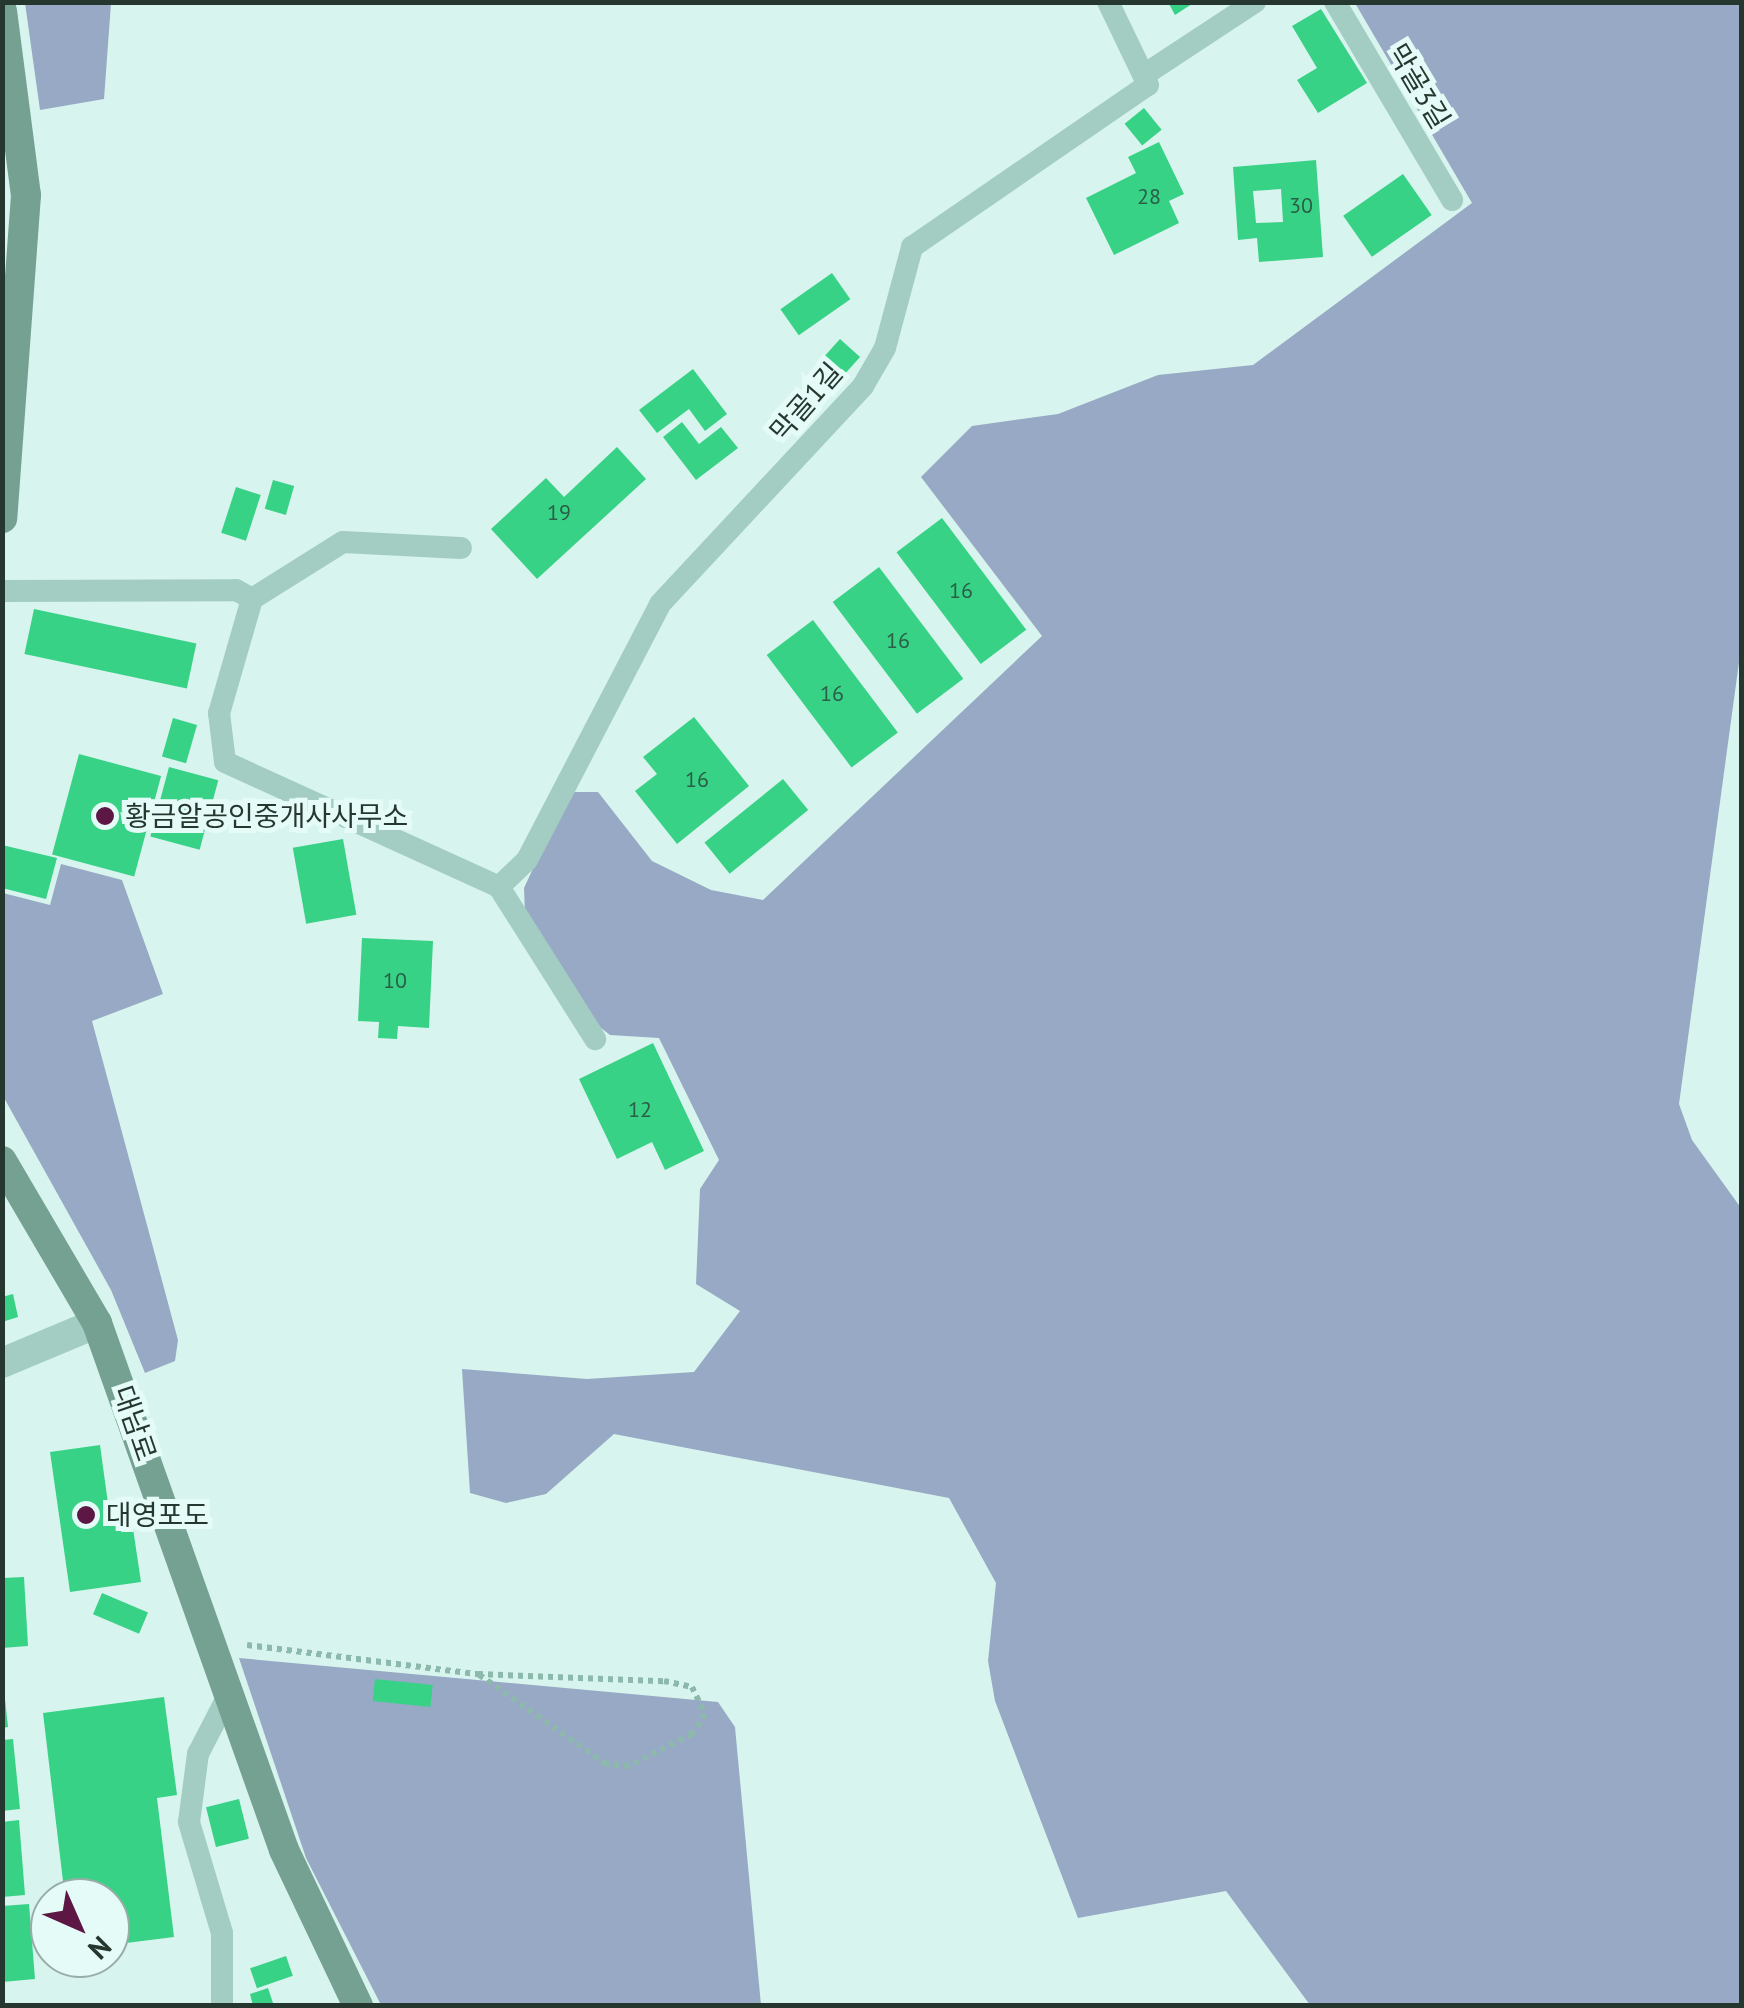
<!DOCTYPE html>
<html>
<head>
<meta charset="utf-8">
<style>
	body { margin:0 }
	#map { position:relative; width:1744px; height:2008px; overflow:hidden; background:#d8f4ee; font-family:"PT Sans","Noto Sans KR",sans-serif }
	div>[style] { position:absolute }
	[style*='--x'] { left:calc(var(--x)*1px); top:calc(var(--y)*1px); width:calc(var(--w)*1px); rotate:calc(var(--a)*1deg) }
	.green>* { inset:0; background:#97a9c4 }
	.building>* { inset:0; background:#38d287; transform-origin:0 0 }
	.path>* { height:6px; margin-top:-3px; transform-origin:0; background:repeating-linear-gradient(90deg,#8db9ac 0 5px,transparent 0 10px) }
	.lane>* { height:22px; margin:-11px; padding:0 11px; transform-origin:11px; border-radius:11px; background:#a3cdc2 }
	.street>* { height:30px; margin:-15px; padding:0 15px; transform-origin:15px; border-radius:15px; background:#a3cdc2 }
	.secondary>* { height:30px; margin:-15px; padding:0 15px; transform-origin:15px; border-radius:15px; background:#74a191 }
	.dots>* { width:28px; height:28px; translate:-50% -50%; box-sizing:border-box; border:5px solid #e5fbf7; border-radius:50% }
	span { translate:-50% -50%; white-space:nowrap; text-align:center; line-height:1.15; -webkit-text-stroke:10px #e5fbf7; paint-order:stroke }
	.number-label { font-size:22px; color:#2a5e46 }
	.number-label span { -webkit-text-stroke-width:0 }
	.street-label { font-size:28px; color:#263730 }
	.poi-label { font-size:28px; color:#263730 }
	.left { translate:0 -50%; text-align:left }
	.frame { position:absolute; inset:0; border:5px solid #263730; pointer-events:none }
	.north { position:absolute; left:30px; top:1878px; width:100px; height:100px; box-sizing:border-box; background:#e5fbf7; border:2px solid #99ada7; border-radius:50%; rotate:135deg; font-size:28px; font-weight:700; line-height:40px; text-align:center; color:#263730 }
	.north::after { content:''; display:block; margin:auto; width:35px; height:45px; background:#5d1745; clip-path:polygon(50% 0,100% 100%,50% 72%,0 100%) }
</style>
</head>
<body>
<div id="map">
	<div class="green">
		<div style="clip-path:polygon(25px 3px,111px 3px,104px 99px,40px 110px)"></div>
		<div style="clip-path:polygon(1355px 3px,1741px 3px,1742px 640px,1679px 1104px,1692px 1140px,1741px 1208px,1741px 2005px,1310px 2005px,1226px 1891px,1078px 1918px,995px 1701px,988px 1661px,996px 1583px,949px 1498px,614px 1434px,546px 1494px,506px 1503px,470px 1493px,462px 1369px,587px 1379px,694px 1372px,740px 1311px,696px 1284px,700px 1189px,719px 1160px,659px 1038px,610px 1035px,592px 1021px,525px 914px,524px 888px,562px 806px,573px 792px,598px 792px,652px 861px,711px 890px,763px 900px,1042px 636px,921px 477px,972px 426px,1058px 414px,1158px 375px,1253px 365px,1472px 203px)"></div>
		<div style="clip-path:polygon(61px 864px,122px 880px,163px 994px,92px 1021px,178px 1340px,175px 1361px,145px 1373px,111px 1290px,3px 1096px,3px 893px,50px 905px)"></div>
		<div style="clip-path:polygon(239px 1658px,718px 1702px,735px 1727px,761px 2005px,381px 2005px,306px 1858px)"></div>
	</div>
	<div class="building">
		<div style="clip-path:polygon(1168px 2px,1195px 2px,1175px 15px)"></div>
		<div style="clip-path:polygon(1321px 9px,1367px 83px,1318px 113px,1297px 80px,1317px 68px,1292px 26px)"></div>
		<div style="left:1144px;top:108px;width:28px;height:25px;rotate:51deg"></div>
		<div style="clip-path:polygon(1159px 142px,1184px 194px,1169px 201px,1179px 223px,1114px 255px,1086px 198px,1136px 173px,1128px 157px)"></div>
		<div style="clip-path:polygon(evenodd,1316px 160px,1323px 257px,1259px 262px,1257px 238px,1238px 240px,1233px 167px,1316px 160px,1281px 189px,1283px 222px,1256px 223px,1253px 191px,1281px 189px)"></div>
		<div style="left:1403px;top:174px;width:50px;height:73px;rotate:55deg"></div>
		<div style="left:832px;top:273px;width:32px;height:63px;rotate:55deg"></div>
		<div style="left:840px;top:339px;width:27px;height:33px;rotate:42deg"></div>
		<div style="clip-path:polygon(693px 369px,727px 414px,705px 431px,689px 409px,657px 433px,639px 410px)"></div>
		<div style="clip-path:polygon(682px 422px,699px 444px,721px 427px,738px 448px,696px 480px,663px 437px)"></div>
		<div style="clip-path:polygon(617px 447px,646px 479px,537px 579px,491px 529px,546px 478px,564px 497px)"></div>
		<div style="left:273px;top:480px;width:22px;height:30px;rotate:16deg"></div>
		<div style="left:236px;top:487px;width:26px;height:48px;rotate:18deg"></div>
		<div style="left:942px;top:518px;width:140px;height:57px;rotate:53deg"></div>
		<div style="left:879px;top:567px;width:140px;height:58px;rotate:53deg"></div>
		<div style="left:34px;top:609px;width:166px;height:46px;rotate:12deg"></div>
		<div style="left:813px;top:620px;width:141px;height:58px;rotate:53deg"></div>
		<div style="clip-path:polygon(694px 717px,749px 786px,677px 844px,635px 791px,657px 774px,643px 757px)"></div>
		<div style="left:173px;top:718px;width:25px;height:40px;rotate:16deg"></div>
		<div style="left:79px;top:754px;width:85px;height:104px;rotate:15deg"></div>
		<div style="left:169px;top:767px;width:51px;height:72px;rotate:15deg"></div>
		<div style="left:783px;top:779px;width:40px;height:101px;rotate:51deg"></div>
		<div style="left:343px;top:839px;width:77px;height:51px;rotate:80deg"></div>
		<div style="clip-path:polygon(2px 845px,57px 858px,46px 899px,2px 888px)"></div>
		<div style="clip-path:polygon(362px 938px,433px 941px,429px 1028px,398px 1026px,397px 1039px,378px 1038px,379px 1022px,358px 1021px)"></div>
		<div style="clip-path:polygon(653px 1043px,704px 1151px,665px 1170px,652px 1142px,617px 1159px,579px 1079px)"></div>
		<div style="clip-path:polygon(13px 1294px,18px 1317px,2px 1322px,2px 1297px)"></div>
		<div style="clip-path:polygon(100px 1445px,110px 1518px,131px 1515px,141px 1582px,70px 1592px,50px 1452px)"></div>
		<div style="clip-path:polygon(24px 1577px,28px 1646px,2px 1648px,2px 1578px)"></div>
		<div style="left:102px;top:1593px;width:50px;height:23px;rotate:23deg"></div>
		<div style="left:375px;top:1679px;width:58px;height:22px;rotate:6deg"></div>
		<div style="clip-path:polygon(164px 1697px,177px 1795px,157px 1798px,174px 1937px,110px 1945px,110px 1898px,65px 1898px,43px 1713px)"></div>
		<div style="clip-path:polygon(2px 1699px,5px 1699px,8px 1727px,2px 1728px)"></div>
		<div style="clip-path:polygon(13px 1739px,20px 1809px,2px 1811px,2px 1740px)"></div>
		<div style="left:239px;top:1799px;width:41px;height:34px;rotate:76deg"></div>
		<div style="clip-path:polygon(19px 1820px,25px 1895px,2px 1897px,2px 1822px)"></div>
		<div style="clip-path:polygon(29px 1904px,35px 1979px,2px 1982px,2px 1906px)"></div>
		<div style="left:286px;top:1956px;width:21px;height:38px;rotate:71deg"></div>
		<div style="clip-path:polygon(268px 1988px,274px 2006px,253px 2006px,250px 1994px)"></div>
	</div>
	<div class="path">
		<div style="--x:247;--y:1645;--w:233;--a:7.2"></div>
		<div style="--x:478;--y:1674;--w:186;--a:2.2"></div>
		<div style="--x:664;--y:1681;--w:29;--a:12"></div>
		<div style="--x:692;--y:1687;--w:30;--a:64"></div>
		<div style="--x:705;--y:1714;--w:24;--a:123"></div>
		<div style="--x:692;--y:1734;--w:71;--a:153.1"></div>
		<div style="--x:629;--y:1766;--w:23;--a:-175"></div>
		<div style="--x:606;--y:1764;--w:156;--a:-144.9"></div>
	</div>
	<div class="lane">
		<div style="--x:1335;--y:2;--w:230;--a:59.4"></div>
		<div style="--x:1147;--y:73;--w:129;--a:-33.3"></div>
		<div style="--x:2;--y:591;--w:234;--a:-0.2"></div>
		<div style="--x:236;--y:590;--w:18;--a:29"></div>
		<div style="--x:252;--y:599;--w:119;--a:106.1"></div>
		<div style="--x:219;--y:713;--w:49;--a:83"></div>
		<div style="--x:225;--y:762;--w:301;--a:24.5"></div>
		<div style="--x:499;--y:887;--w:39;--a:-44"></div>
		<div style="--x:527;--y:860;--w:288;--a:-62.5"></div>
		<div style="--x:660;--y:604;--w:298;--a:-47"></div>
		<div style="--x:863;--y:386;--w:44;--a:-59.9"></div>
		<div style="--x:885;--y:348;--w:105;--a:-75"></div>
		<div style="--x:912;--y:247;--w:286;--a:-34.5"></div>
		<div style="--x:1148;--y:85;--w:92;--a:-115.7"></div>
		<div style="--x:252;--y:599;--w:107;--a:-32.1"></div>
		<div style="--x:343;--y:542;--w:118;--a:2.9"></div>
		<div style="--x:499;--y:887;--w:180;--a:57.7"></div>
		<div style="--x:222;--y:2006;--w:73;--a:-90"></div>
		<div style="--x:222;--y:1933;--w:116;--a:-106.6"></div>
		<div style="--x:189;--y:1822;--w:69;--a:-82.5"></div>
		<div style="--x:198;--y:1754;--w:68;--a:-62.7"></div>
	</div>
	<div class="street">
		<div style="--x:2;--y:1363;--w:103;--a:-22.8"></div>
	</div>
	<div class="secondary">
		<div style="--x:2;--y:11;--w:186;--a:82.6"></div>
		<div style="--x:26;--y:195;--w:324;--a:94.2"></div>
		<div style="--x:2;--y:1161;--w:188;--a:59.6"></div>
		<div style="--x:97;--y:1323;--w:559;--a:70.46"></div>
		<div style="--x:284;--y:1850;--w:173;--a:64.6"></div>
	</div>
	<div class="dots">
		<div style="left:105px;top:816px;background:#5d1745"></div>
		<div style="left:86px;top:1515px;background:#5d1745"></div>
	</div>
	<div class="number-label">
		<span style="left:1149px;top:197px">28</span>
		<span style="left:1301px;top:206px">30</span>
		<span style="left:559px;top:513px">19</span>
		<span style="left:961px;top:591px">16</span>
		<span style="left:898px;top:641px">16</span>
		<span style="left:832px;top:694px">16</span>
		<span style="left:697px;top:780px">16</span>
		<span style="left:395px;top:981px">10</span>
		<span style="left:640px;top:1110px">12</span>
	</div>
	<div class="street-label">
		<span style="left:1419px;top:86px;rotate:59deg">막골3길</span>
		<span style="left:806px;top:402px;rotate:-49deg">막골1길</span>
		<span style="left:135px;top:1423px;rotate:71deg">대남로</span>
	</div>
	<div class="poi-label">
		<span class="left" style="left:125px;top:816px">황금알공인중개사사무소</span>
		<span class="left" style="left:106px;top:1515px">대영포도</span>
	</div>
	<div class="frame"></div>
	<div class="north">N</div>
</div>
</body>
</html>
